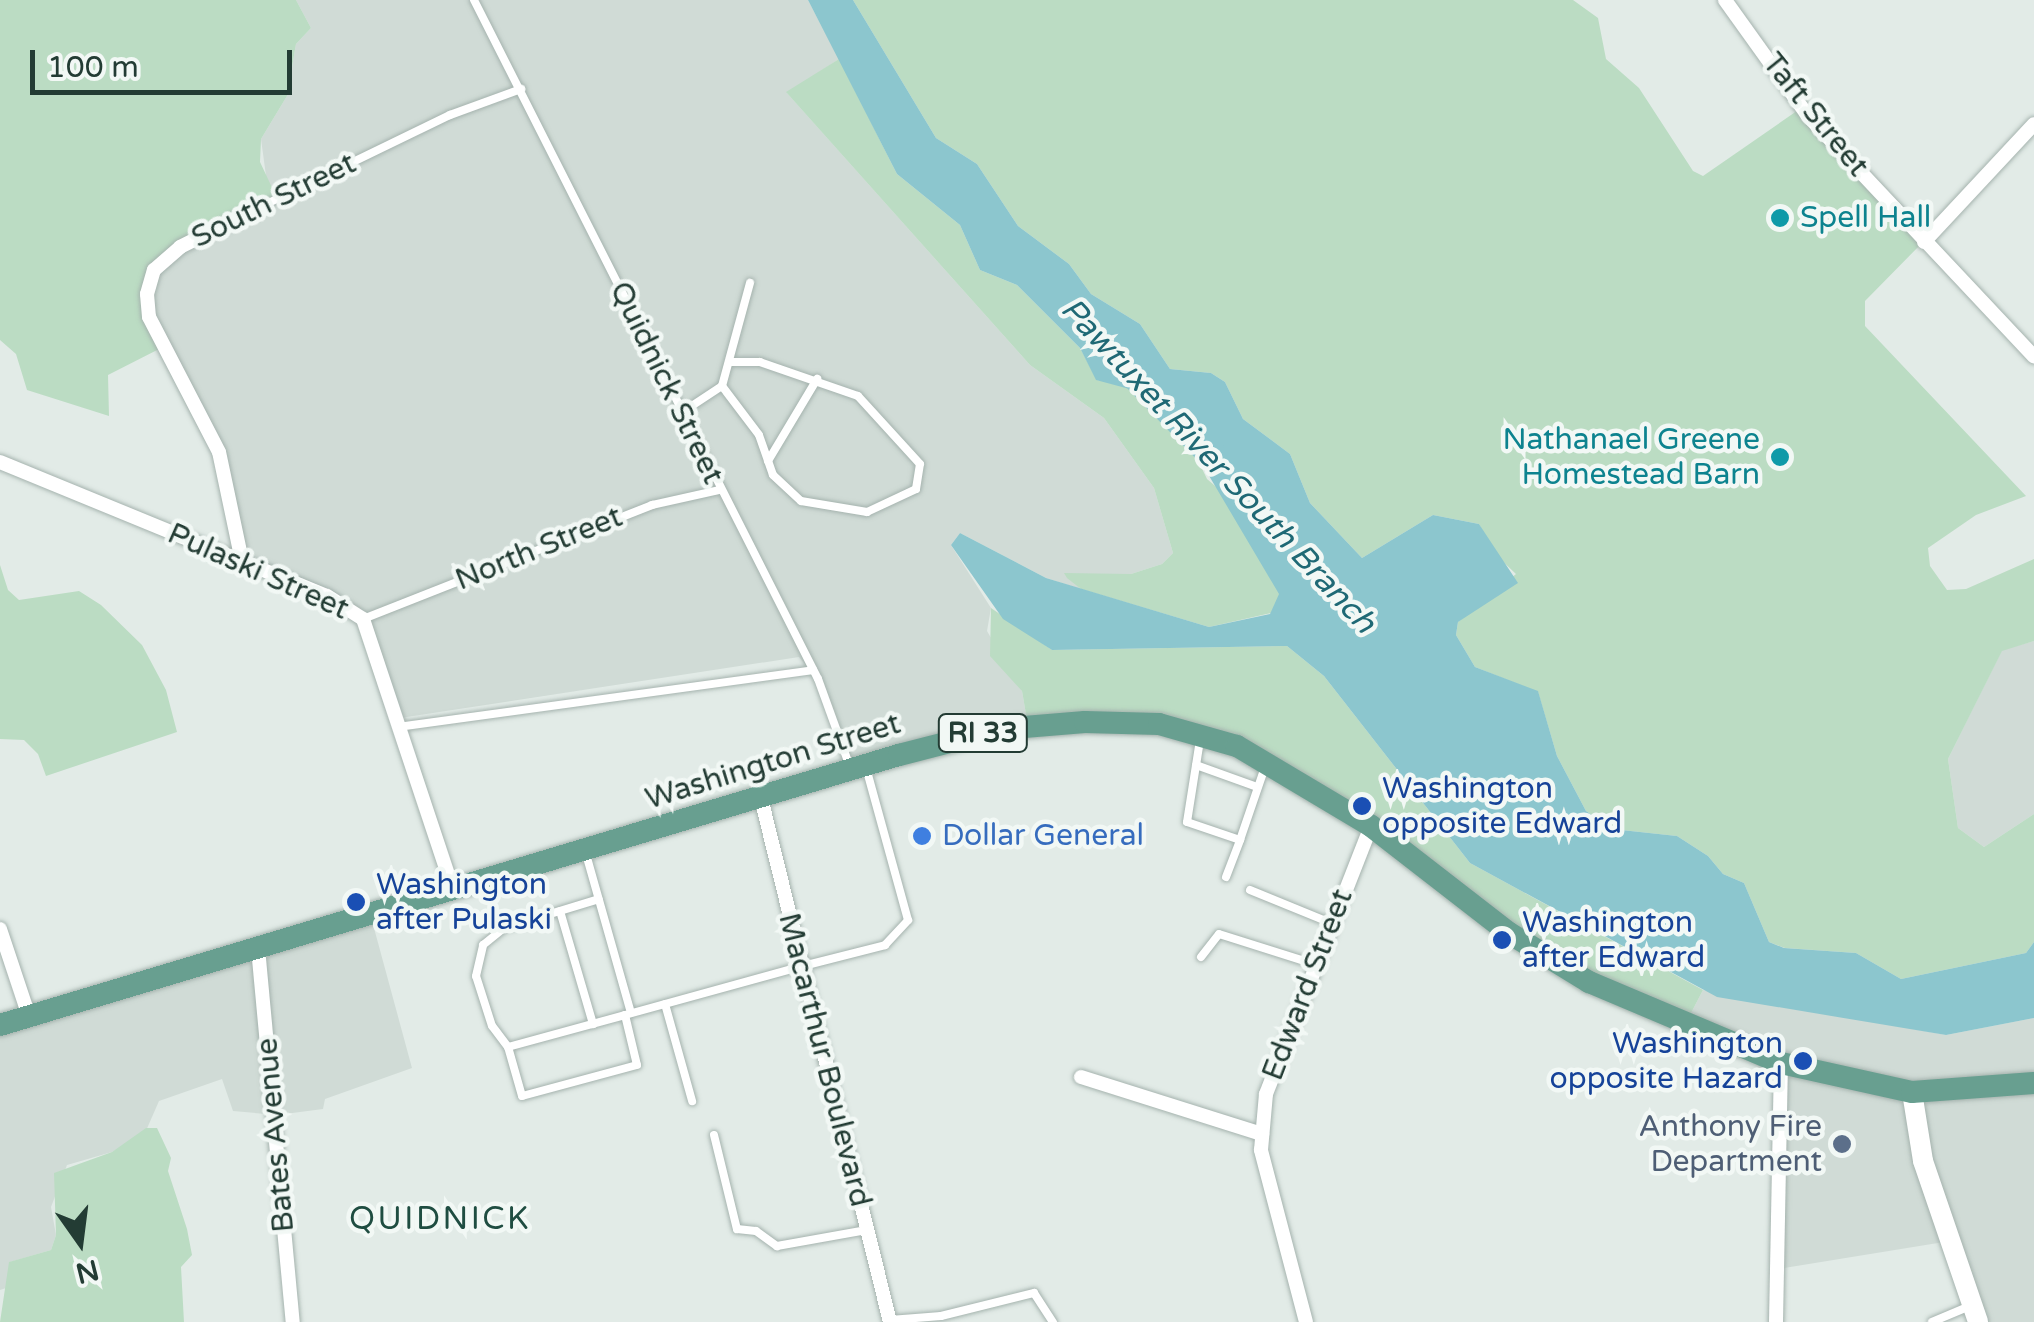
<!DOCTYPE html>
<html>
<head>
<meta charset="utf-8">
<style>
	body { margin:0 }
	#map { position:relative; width:2034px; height:1322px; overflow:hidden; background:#e2ebe7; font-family:"Varela Round",sans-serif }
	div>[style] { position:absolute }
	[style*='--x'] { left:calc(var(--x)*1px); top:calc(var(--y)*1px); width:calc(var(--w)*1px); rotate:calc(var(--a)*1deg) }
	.built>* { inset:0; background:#d0dbd6 }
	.green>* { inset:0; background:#bbdcc3 }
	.water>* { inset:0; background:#8cc6ce }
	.river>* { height:32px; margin:-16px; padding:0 16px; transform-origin:16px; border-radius:16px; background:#8cc6ce }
	.roads { filter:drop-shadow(0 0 2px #a5b3ae) drop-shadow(0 0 2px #a5b3ae) }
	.lane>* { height:8px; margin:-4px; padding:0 4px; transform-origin:4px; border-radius:4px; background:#fff }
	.street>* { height:14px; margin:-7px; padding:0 7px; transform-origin:7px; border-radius:7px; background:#fff }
	.secondary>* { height:20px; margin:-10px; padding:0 10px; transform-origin:10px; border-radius:10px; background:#fff }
	.primary>* { height:22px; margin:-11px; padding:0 11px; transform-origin:11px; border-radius:11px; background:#689f90 }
	.dots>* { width:28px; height:28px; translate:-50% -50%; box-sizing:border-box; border:5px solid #f2f8f5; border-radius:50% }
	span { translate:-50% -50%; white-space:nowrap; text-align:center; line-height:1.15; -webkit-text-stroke:9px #f2f8f5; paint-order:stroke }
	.shield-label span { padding:2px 8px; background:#f2f8f5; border:2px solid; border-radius:8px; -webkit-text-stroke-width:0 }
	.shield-label { font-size:28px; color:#233c34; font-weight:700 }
	.street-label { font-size:30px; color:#233c34 }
	.culture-label { font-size:30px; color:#0d838f }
	.left { translate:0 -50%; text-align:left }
	.right { translate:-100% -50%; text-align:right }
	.transit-label { font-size:30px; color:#164399 }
	.shop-label { font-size:30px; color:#366cbe }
	.service-label { font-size:30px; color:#4e5e75 }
	.water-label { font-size:32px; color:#1f6975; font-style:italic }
	.neighbourhood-label { font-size:32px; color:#1f4d41; letter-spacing:2.5px }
	.north { position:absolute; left:30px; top:1192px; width:100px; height:100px; -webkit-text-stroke:8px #f2f8f5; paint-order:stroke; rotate:166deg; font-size:28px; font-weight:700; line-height:40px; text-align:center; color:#233c34 }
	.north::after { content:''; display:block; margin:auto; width:35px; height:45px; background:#233c34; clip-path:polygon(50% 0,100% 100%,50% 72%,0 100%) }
	.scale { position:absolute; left:30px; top:50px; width:262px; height:45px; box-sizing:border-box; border:5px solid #233c34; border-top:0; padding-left:12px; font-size:30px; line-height:35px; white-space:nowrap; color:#233c34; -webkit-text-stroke:8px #f2f8f5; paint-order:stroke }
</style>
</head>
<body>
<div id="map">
	<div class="built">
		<div style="clip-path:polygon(296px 0,808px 0,839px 59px,787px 93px,1030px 365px,1104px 418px,1154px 488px,1173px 553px,1162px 564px,1131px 574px,1065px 574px,1081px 589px,1046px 578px,960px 533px,951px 545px,991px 608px,987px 631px,1022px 691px,1028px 726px,850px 768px,817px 679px,799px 657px,400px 718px,359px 617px,246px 565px,217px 450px,148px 319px,162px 262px,267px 183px,261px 139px,287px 96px,296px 44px,311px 28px)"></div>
		<div style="clip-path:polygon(2034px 641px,2034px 814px,1984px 847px,1958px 828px,1948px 759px,2002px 650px)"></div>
		<div style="clip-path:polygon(371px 917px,412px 1068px,325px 1099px,323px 1109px,277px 1115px,233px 1111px,222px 1079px,159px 1101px,145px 1133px,112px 1152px,67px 1165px,51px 1207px,56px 1235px,51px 1250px,10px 1262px,9px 1287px,0 1290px,0 1026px)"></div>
		<div style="clip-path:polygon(1703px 990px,1946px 1035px,2034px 1018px,2034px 1322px,1977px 1322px,1944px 1242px,1778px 1269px,1781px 1068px,1690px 1015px)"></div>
	</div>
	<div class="green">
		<div style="clip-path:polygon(0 0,296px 0,311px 28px,296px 44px,287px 96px,261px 139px,260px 162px,276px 196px,170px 253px,147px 299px,163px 347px,108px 375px,109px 416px,27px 390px,16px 354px,0 340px)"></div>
		<div style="clip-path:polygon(853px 0,1573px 0,1598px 18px,1606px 59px,1639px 88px,1693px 171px,1703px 176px,1804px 106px,1923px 242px,1865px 301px,1865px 326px,2026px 496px,1976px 515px,1928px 548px,1930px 566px,1947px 590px,1966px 589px,2034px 559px,2034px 641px,2002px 651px,1948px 759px,1958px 828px,1984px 847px,2034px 814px,2034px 942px,2026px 953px,1901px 979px,1856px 953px,1785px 948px,1769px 942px,1744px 883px,1723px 874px,1708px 856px,1677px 836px,1612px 829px,1586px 811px,1557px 756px,1538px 692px,1475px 667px,1456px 635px,1458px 622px,1516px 574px,1495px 554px,1479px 524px,1433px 515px,1362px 558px,1310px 503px,1290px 454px,1243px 419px,1225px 382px,1211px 373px,1170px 369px,1140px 324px,1091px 294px,1069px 264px,1018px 226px,977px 164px,936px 138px)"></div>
		<div style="clip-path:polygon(839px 59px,897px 174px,960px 225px,980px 270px,1017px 285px,1080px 348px,1097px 380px,1141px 388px,1174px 410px,1207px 479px,1228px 497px,1280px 594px,1271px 613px,1209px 627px,1081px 589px,1067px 578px,1064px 573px,1131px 574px,1162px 564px,1173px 553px,1154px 488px,1104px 418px,1030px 365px,786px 92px)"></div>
		<div style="clip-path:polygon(0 565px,8px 590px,19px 600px,79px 591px,101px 605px,142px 645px,166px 690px,177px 732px,46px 776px,38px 754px,24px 740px,0 739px)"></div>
		<div style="clip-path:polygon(991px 608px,1052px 650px,1287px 646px,1324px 676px,1470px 863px,1703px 990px,1690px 1015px,1606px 991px,1373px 829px,1201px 736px,1028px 726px,1022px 691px,990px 656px)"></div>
		<div style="clip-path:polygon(146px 1128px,157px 1128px,171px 1158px,168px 1171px,187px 1229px,192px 1255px,181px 1267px,184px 1322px,0 1322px,9px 1262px,51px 1250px,56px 1235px,54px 1173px,112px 1152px)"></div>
	</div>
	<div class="water">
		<div style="clip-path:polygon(808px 0,853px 0,936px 138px,977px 164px,1018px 226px,1069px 264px,1091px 294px,1140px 324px,1170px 369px,1211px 373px,1225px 382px,1243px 419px,1290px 454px,1310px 503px,1362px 558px,1433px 515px,1479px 524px,1518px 583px,1458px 622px,1456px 635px,1475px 667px,1538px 691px,1557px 756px,1586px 811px,1612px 829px,1677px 836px,1708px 856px,1723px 874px,1744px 883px,1769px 942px,1784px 948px,1856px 953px,1901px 979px,2026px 953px,2034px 942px,2034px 1018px,1946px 1035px,1717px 997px,1470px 863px,1324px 676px,1287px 646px,1052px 650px,1003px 619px,951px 545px,960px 533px,1046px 578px,1209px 627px,1270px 614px,1279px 594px,1163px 398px,1096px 380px,1080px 348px,1017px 285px,980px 270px,960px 225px,897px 174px)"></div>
	</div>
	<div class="river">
		<div style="--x:1127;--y:365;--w:116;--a:45.7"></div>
	</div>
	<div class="roads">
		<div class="lane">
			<div style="--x:474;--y:0;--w:761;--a:63.13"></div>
			<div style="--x:818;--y:679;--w:90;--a:70"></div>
			<div style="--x:254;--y:210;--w:218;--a:-25.9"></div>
			<div style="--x:450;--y:115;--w:76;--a:-20.1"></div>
			<div style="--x:722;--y:386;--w:61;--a:52.9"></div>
			<div style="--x:759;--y:435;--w:42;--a:70.7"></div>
			<div style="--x:773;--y:475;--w:38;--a:43"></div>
			<div style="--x:801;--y:501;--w:67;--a:9.5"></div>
			<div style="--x:867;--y:512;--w:54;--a:-25.1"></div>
			<div style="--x:916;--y:489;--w:25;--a:-81"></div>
			<div style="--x:920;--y:464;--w:92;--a:-132.4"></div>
			<div style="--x:858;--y:396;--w:104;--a:-160.9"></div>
			<div style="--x:760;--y:362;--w:30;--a:180"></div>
			<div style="--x:681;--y:413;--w:49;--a:-33.4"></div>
			<div style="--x:722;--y:386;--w:107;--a:-74.8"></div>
			<div style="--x:768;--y:461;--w:96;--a:-59.1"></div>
			<div style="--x:363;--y:619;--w:311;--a:-21.5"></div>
			<div style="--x:652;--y:505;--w:69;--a:-12.6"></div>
			<div style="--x:398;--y:727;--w:419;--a:-7.8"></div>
			<div style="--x:1200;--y:740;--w:83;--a:99"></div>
			<div style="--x:1187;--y:822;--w:56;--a:18.8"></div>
			<div style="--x:1240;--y:840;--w:77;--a:-71.1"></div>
			<div style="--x:1196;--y:765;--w:65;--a:19.8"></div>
			<div style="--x:586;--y:854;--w:165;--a:74.2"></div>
			<div style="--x:1226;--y:877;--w:40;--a:-69"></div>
			<div style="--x:1250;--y:890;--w:87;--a:22.2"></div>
			<div style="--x:560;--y:911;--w:118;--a:73.7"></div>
			<div style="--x:1201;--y:957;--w:29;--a:-52"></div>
			<div style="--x:1219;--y:934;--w:100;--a:17.5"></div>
			<div style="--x:665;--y:1004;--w:101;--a:74.4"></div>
			<div style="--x:625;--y:1015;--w:51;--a:76.5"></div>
			<div style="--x:637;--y:1065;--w:119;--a:164.9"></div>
			<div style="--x:522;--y:1096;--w:51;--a:-105.9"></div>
			<div style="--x:508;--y:1047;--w:121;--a:-15.3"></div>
			<div style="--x:625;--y:1015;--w:180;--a:-15.4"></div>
			<div style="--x:799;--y:967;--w:89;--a:-14.3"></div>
			<div style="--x:885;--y:945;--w:34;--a:-47"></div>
			<div style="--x:908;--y:920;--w:159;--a:-105.4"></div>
			<div style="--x:508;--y:1047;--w:26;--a:-127"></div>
			<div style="--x:492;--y:1026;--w:52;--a:-107.7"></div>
			<div style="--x:476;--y:976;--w:32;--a:-77"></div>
			<div style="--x:483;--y:945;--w:27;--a:-39"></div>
			<div style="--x:504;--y:928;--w:99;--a:-17"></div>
			<div style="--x:714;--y:1135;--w:97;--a:76.3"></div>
			<div style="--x:737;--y:1229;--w:19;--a:6"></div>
			<div style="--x:756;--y:1231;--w:26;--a:36"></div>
			<div style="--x:777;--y:1246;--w:91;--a:-10.1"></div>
			<div style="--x:890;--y:1320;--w:51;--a:-4.5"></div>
			<div style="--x:941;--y:1316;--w:96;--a:-13.9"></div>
			<div style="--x:1034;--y:1293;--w:35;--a:57"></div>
			<div style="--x:1932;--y:1322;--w:41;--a:-22.8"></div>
		</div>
		<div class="street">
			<div style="--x:1725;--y:0;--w:143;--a:54.4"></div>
			<div style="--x:1808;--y:116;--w:330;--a:46.8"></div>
			<div style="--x:1924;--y:242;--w:161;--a:-47"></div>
			<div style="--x:0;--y:462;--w:353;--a:22.3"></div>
			<div style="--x:327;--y:596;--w:43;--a:32.6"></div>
			<div style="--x:363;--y:619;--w:285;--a:71.6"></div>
			<div style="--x:242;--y:561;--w:111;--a:-101.9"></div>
			<div style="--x:219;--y:452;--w:152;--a:-117.4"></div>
			<div style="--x:149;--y:317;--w:23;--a:-95"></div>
			<div style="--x:147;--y:294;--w:25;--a:-74"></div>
			<div style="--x:154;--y:270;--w:35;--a:-41"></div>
			<div style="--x:180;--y:247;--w:83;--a:-26.6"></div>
			<div style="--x:761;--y:798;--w:540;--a:76.17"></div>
			<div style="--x:0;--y:929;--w:92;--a:71.6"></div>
			<div style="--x:258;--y:948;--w:376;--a:84.7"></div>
			<div style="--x:1081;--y:1077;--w:190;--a:17.5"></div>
			<div style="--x:1306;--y:1322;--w:178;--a:-104.7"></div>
			<div style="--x:1261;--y:1150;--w:56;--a:-84.9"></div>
			<div style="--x:1266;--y:1094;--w:288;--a:-68.6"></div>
			<div style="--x:1776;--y:1322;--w:259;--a:-88.9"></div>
		</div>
		<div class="secondary">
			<div style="--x:1912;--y:1092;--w:70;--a:80.9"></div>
			<div style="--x:1923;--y:1161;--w:170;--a:71.1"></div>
		</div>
		<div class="primary">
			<div style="--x:0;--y:1025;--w:939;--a:-16.72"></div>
			<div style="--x:899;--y:755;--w:104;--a:-14.4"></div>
			<div style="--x:1000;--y:729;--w:85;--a:-4.7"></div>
			<div style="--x:1085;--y:722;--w:74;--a:1.5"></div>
			<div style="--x:1159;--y:724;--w:81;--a:15.8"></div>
			<div style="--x:1237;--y:746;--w:156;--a:30.8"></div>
			<div style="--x:1371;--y:826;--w:175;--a:37.8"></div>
			<div style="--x:1509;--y:933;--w:94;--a:31.5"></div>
			<div style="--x:1589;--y:982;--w:208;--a:22.9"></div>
			<div style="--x:1781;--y:1063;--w:134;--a:12.5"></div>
			<div style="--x:1912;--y:1092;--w:122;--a:-4.2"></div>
		</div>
	</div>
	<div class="dots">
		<div style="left:1780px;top:218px;background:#0f9aa8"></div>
		<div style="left:1780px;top:457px;background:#0f9aa8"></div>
		<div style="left:1362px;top:806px;background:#1a4fb4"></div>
		<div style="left:922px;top:836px;background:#3f7fe0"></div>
		<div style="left:356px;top:902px;background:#1a4fb4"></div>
		<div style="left:1502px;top:940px;background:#1a4fb4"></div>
		<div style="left:1803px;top:1061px;background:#1a4fb4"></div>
		<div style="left:1842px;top:1144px;background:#5c6f8a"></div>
	</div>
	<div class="shield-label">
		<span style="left:983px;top:733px">RI 33</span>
	</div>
	<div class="street-label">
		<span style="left:1815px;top:115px;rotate:51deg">Taft Street</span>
		<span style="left:274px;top:201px;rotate:-26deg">South Street</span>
		<span style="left:666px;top:383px;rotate:64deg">Quidnick Street</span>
		<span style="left:539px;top:549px;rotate:-22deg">North Street</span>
		<span style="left:258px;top:572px;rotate:24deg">Pulaski Street</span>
		<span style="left:773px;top:762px;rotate:-17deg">Washington Street</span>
		<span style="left:1308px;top:985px;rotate:-69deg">Edward Street</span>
		<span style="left:824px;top:1060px;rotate:76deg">Macarthur Boulevard</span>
		<span style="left:276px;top:1135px;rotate:-95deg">Bates Avenue</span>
	</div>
	<div class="culture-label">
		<span class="left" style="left:1800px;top:218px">Spell Hall</span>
		<span class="right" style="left:1760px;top:457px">Nathanael Greene<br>Homestead Barn</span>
	</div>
	<div class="transit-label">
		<span class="left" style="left:1382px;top:806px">Washington<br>opposite Edward</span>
		<span class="left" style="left:376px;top:902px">Washington<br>after Pulaski</span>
		<span class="left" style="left:1522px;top:940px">Washington<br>after Edward</span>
		<span class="right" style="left:1783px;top:1061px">Washington<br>opposite Hazard</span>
	</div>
	<div class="shop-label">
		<span class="left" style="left:942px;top:836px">Dollar General</span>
	</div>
	<div class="service-label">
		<span class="right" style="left:1822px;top:1144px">Anthony Fire<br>Department</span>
	</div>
	<div class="water-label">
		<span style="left:1218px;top:466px;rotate:47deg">Pawtuxet River South Branch</span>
	</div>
	<div class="neighbourhood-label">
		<span style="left:440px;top:1219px">QUIDNICK</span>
	</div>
	<div class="north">N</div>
	<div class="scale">100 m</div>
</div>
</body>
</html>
